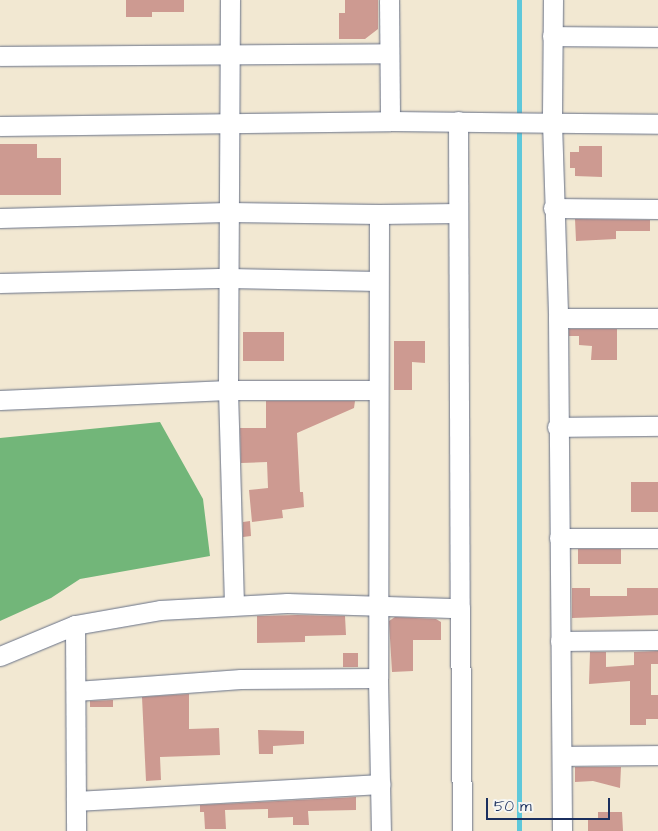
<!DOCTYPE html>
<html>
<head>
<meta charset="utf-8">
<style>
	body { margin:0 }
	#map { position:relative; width:658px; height:831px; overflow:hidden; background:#f2e8d2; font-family:"Architects Daughter",sans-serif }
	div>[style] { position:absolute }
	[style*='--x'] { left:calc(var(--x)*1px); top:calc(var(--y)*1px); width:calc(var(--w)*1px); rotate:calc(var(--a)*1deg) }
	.forest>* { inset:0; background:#72b679 }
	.stream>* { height:5px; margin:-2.5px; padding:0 2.5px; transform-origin:2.5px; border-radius:2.5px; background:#5fc8da }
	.building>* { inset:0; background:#cd9a91; transform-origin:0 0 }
	.roads { filter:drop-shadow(0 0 1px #667087) drop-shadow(0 0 1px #667087) }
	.minor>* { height:19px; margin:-9.5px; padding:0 9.5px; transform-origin:9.5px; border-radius:9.5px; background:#fff }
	span { translate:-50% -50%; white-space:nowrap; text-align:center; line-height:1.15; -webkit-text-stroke:5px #f6f6f2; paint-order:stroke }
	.scale { position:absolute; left:486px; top:798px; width:124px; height:22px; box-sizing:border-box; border:2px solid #1b2f5e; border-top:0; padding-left:6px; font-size:15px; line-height:18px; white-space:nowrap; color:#1b2f5e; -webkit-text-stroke:4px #f6f6f2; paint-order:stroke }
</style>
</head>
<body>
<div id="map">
	<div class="forest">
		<div style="clip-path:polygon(160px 422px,203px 499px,210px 556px,80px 579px,51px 598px,0 621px,0 438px)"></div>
	</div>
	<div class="stream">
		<div style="--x:519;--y:831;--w:831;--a:-90"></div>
	</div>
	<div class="building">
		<div style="clip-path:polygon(126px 0,184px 0,184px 12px,152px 12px,152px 17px,126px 17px)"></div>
		<div style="clip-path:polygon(345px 0,378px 0,378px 29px,365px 39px,339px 39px,339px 13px,345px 13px)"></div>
		<div style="clip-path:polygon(0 144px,37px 144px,37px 158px,61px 158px,61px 195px,0 195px)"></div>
		<div style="clip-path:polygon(579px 146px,602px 146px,602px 177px,575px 176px,575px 168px,570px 168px,570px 152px,579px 152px)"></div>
		<div style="clip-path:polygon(575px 219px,650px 220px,650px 231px,616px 231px,616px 239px,576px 241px)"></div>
		<div style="clip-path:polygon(569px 329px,617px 329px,617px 360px,591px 360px,592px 346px,579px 345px,579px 336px,569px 336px)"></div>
		<div style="left:243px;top:332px;width:41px;height:29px"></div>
		<div style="clip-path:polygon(394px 341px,425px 341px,425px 363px,412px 362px,412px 390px,394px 390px)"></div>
		<div style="clip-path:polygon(266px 401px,355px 401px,354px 408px,297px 433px,300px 492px,303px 492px,304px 507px,282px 510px,283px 518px,252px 522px,249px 490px,268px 488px,267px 462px,241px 463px,240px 428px,266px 428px)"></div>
		<div style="left:658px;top:482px;width:30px;height:27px;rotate:90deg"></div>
		<div style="clip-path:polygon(250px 521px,251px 536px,243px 537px,243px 522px)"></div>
		<div style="left:578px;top:549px;width:43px;height:15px"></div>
		<div style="clip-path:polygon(572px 588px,590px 588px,590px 596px,627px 596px,627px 588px,658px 588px,658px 615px,572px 618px)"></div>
		<div style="clip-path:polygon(297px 615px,345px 616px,346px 635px,305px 636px,305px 642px,257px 643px,257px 616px)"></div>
		<div style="clip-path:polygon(395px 617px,436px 619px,441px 622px,441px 640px,413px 640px,413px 671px,392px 672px,389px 621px)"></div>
		<div style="clip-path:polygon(658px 651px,658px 664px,651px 664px,651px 695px,658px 695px,658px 719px,646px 719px,646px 725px,630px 725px,630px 681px,589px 684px,590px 652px,606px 652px,606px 667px,634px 665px,634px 652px)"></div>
		<div style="left:358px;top:653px;width:14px;height:15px;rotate:90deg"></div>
		<div style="clip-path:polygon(189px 694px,189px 729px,219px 728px,220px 755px,160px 757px,161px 780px,146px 781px,142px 697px)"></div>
		<div style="clip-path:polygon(113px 700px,113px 707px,90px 707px,90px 701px)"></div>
		<div style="clip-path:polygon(258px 730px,304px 731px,304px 744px,273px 746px,273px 754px,259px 754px)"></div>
		<div style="clip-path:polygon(575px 767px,621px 767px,620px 788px,593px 781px,575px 782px)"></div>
		<div style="clip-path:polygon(356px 797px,356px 810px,308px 811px,309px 825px,293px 825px,293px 817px,268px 818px,268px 809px,225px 810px,226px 829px,205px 829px,204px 812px,200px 812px,200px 805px)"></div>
		<div style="clip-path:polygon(598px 812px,622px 812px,623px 831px,588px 831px,588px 818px,598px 818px)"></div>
	</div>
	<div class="roads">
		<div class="minor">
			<div style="--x:230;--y:0;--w:390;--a:90.3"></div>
			<div style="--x:228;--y:390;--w:215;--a:88.4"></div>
			<div style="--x:389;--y:0;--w:121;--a:89.5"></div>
			<div style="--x:553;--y:0;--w:122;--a:90.5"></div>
			<div style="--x:552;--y:122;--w:196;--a:88.2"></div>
			<div style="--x:558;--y:318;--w:513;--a:89.55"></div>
			<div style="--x:552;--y:36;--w:106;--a:0.5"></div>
			<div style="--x:0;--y:56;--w:388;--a:-0.4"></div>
			<div style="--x:458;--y:121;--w:487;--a:89.8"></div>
			<div style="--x:0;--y:126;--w:390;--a:-0.7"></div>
			<div style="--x:390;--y:121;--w:268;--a:0.6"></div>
			<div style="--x:553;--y:208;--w:105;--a:0.5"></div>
			<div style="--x:379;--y:214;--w:79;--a:-0.7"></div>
			<div style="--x:0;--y:218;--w:228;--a:-1.5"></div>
			<div style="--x:228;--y:212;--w:151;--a:0.8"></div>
			<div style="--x:379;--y:214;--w:464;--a:90.1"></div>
			<div style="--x:378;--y:678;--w:153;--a:88.9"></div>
			<div style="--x:0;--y:283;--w:229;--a:-1.3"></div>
			<div style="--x:229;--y:278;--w:149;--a:1.2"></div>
			<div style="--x:558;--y:318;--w:100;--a:0"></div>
			<div style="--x:0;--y:400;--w:228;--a:-2.5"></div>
			<div style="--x:228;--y:390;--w:150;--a:0"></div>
			<div style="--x:557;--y:427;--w:101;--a:-0.6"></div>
			<div style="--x:559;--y:538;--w:99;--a:0"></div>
			<div style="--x:75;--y:625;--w:206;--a:89.7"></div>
			<div style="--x:560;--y:641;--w:98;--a:-0.6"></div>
			<div style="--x:0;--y:656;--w:81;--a:-22.5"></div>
			<div style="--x:75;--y:625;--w:86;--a:-10"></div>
			<div style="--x:160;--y:610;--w:127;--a:-3.2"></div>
			<div style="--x:287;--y:603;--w:173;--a:1.7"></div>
			<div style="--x:460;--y:608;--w:223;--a:89.5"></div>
			<div style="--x:76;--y:691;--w:165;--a:-4.2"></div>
			<div style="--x:241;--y:679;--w:137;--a:-0.4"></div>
			<div style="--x:562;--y:756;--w:96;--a:-0.6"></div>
			<div style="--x:76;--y:801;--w:305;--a:-3.2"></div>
		</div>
	</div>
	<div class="scale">50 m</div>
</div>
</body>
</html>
